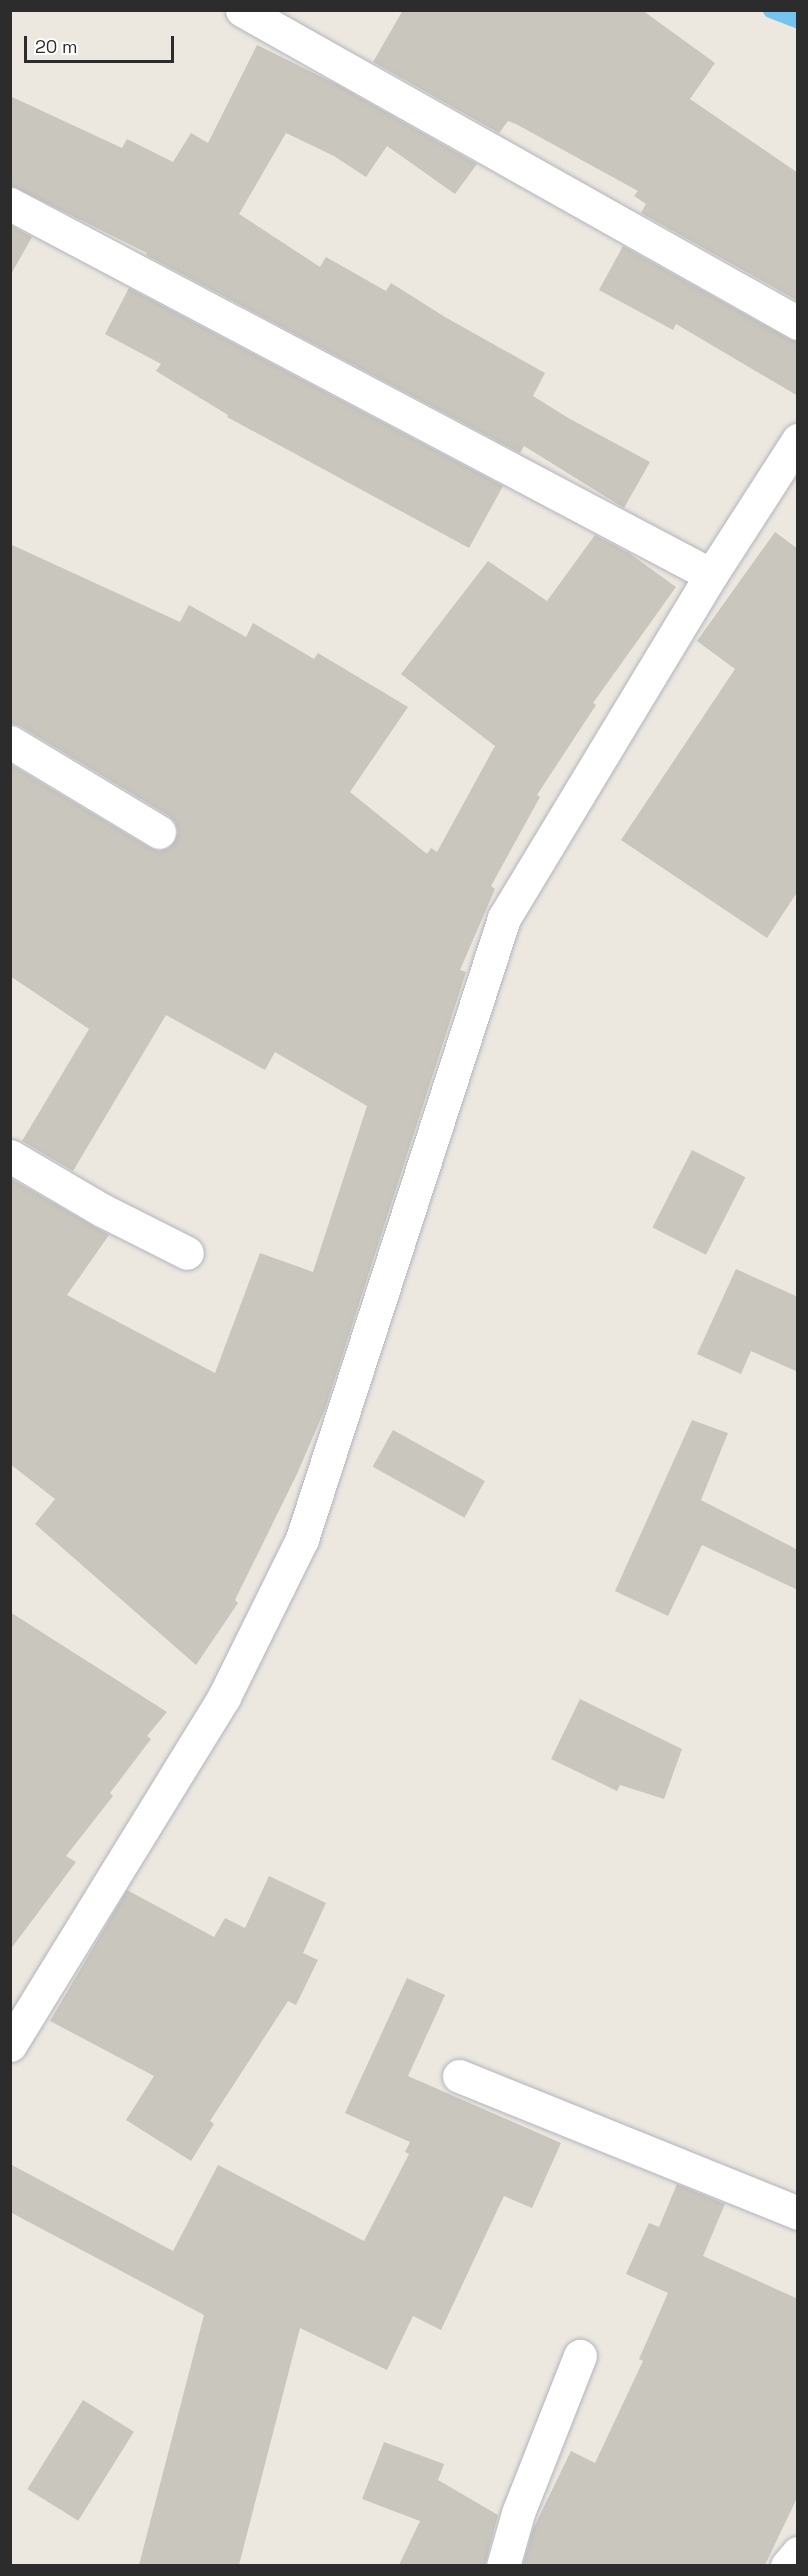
<!DOCTYPE html>
<html>
<head>
<meta charset="utf-8">
<style>
	body { margin:0 }
	#map { position:relative; width:808px; height:2576px; overflow:hidden; background:#ede8df; font-family:"Space Grotesk",sans-serif }
	div>[style] { position:absolute }
	[style*='--x'] { left:calc(var(--x)*1px); top:calc(var(--y)*1px); width:calc(var(--w)*1px); rotate:calc(var(--a)*1deg) }
	.stream>* { height:15px; margin:-7.5px; padding:0 7.5px; transform-origin:7.5px; border-radius:7.5px; background:#75c4ed }
	.building>* { inset:0; background:#c9c6bd; transform-origin:0 0 }
	.roads { filter:drop-shadow(0 0 2px #b2b4bf) drop-shadow(0 0 2px #b2b4bf) }
	.minor>* { height:33px; margin:-16.5px; padding:0 16.5px; transform-origin:16.5px; border-radius:16.5px; background:#fff }
	span { translate:-50% -50%; white-space:nowrap; text-align:center; line-height:1.15; -webkit-text-stroke:4.5px #fff; paint-order:stroke }
	.frame { position:absolute; inset:0; border:12px solid #2c2c2c; pointer-events:none }
	.scale { position:absolute; left:24px; top:36px; width:150px; height:27px; box-sizing:border-box; border:3px solid #2c2c2c; border-top:0; padding-left:8px; font-size:18px; line-height:21px; white-space:nowrap; color:#2c2c2c; -webkit-text-stroke:4px #fff; paint-order:stroke }
</style>
</head>
<body>
<div id="map">
	<div class="stream">
		<div style="--x:770;--y:10;--w:30;--a:21"></div>
	</div>
	<div class="building">
		<div style="clip-path:polygon(403px 10px,642px 10px,715px 63px,690px 99px,798px 173px,798px 301px,641px 213px,646px 204px,634px 196px,638px 191px,516px 124px,508px 121px,499px 133px,373px 62px)"></div>
		<div style="clip-path:polygon(257px 45px,336px 84px,477px 164px,455px 194px,387px 146px,366px 177px,334px 156px,286px 133px,239px 214px,320px 267px,326px 257px,386px 291px,391px 283px,445px 317px,545px 373px,533px 396px,570px 419px,650px 462px,624px 508px,524px 446px,520px 453px,146px 255px,147px 253px,10px 185px,10px 96px,122px 148px,127px 139px,173px 162px,191px 133px,208px 143px)"></div>
		<div style="clip-path:polygon(10px 225px,32px 237px,10px 276px)"></div>
		<div style="clip-path:polygon(623px 246px,789px 339px,798px 342px,798px 396px,676px 324px,673px 330px,599px 290px)"></div>
		<div style="clip-path:polygon(129px 288px,503px 486px,469px 548px,227px 417px,228px 415px,156px 371px,161px 364px,105px 334px)"></div>
		<div style="clip-path:polygon(775px 532px,798px 549px,798px 891px,767px 938px,621px 840px,735px 669px,697px 641px)"></div>
		<div style="clip-path:polygon(595px 535px,629px 553px,676px 587px,593px 703px,596px 705px,537px 795px,540px 797px,491px 886px,495px 889px,460px 970px,466px 972px,325px 1409px,297px 1474px,235px 1600px,238px 1603px,196px 1665px,35px 1524px,55px 1499px,10px 1464px,10px 1178px,109px 1235px,67px 1295px,215px 1373px,260px 1253px,313px 1272px,367px 1106px,275px 1052px,265px 1070px,166px 1015px,73px 1171px,22px 1141px,89px 1029px,10px 976px,10px 764px,150px 848px,159px 851px,169px 848px,175px 841px,178px 832px,175px 822px,169px 816px,20px 726px,10px 723px,10px 544px,180px 622px,189px 605px,246px 637px,253px 623px,314px 659px,318px 653px,408px 707px,350px 792px,427px 854px,431px 848px,437px 852px,495px 746px,401px 674px,488px 561px,547px 601px)"></div>
		<div style="left:692px;top:1150px;width:60px;height:87px;rotate:27deg"></div>
		<div style="clip-path:polygon(736px 1269px,798px 1297px,798px 1372px,751px 1351px,741px 1374px,697px 1354px)"></div>
		<div style="clip-path:polygon(692px 1420px,728px 1433px,701px 1500px,798px 1550px,798px 1590px,702px 1545px,668px 1616px,615px 1591px)"></div>
		<div style="left:393px;top:1430px;width:105px;height:42px;rotate:29deg"></div>
		<div style="clip-path:polygon(10px 1612px,167px 1712px,147px 1736px,151px 1739px,110px 1793px,113px 1796px,66px 1856px,76px 1862px,10px 1950px)"></div>
		<div style="clip-path:polygon(580px 1699px,682px 1749px,664px 1799px,620px 1785px,617px 1791px,551px 1759px)"></div>
		<div style="clip-path:polygon(269px 1876px,326px 1903px,303px 1953px,318px 1960px,296px 2005px,288px 2001px,210px 2121px,214px 2124px,191px 2161px,126px 2120px,154px 2076px,50px 2021px,127px 1890px,214px 1937px,225px 1918px,245px 1928px)"></div>
		<div style="clip-path:polygon(407px 1978px,445px 1995px,408px 2076px,561px 2143px,532px 2208px,504px 2196px,441px 2330px,413px 2316px,387px 2370px,300px 2328px,239px 2565px,139px 2565px,204px 2315px,10px 2212px,10px 2164px,173px 2251px,218px 2165px,364px 2241px,409px 2154px,405px 2152px,410px 2142px,345px 2113px)"></div>
		<div style="clip-path:polygon(677px 2184px,725px 2204px,703px 2256px,798px 2299px,798px 2496px,765px 2565px,523px 2565px,533px 2529px,571px 2451px,595px 2463px,643px 2361px,639px 2359px,668px 2293px,626px 2274px,649px 2223px,659px 2227px)"></div>
		<div style="left:83px;top:2400px;width:60px;height:105px;rotate:32deg"></div>
		<div style="clip-path:polygon(384px 2442px,444px 2464px,438px 2480px,498px 2515px,485px 2565px,399px 2565px,420px 2521px,362px 2499px)"></div>
	</div>
	<div class="roads">
		<div class="minor">
			<div style="--x:242;--y:10;--w:638;--a:29.38"></div>
			<div style="--x:10;--y:204;--w:793;--a:27.89"></div>
			<div style="--x:10;--y:742;--w:174;--a:31.1"></div>
			<div style="--x:10;--y:1156;--w:107;--a:30.4"></div>
			<div style="--x:102;--y:1210;--w:95;--a:26.8"></div>
			<div style="--x:10;--y:2045;--w:409;--a:-58.4"></div>
			<div style="--x:224;--y:1697;--w:176;--a:-63.7"></div>
			<div style="--x:302;--y:1539;--w:653;--a:-71.98"></div>
			<div style="--x:504;--y:918;--w:401;--a:-58.9"></div>
			<div style="--x:711;--y:575;--w:161;--a:-57.2"></div>
			<div style="--x:459;--y:2076;--w:366;--a:22"></div>
			<div style="--x:503;--y:2566;--w:55;--a:-74.2"></div>
			<div style="--x:518;--y:2513;--w:169;--a:-68.5"></div>
			<div style="--x:787;--y:2566;--w:17;--a:-50"></div>
		</div>
	</div>
	<div class="frame"></div>
	<div class="scale">20 m</div>
</div>
</body>
</html>
